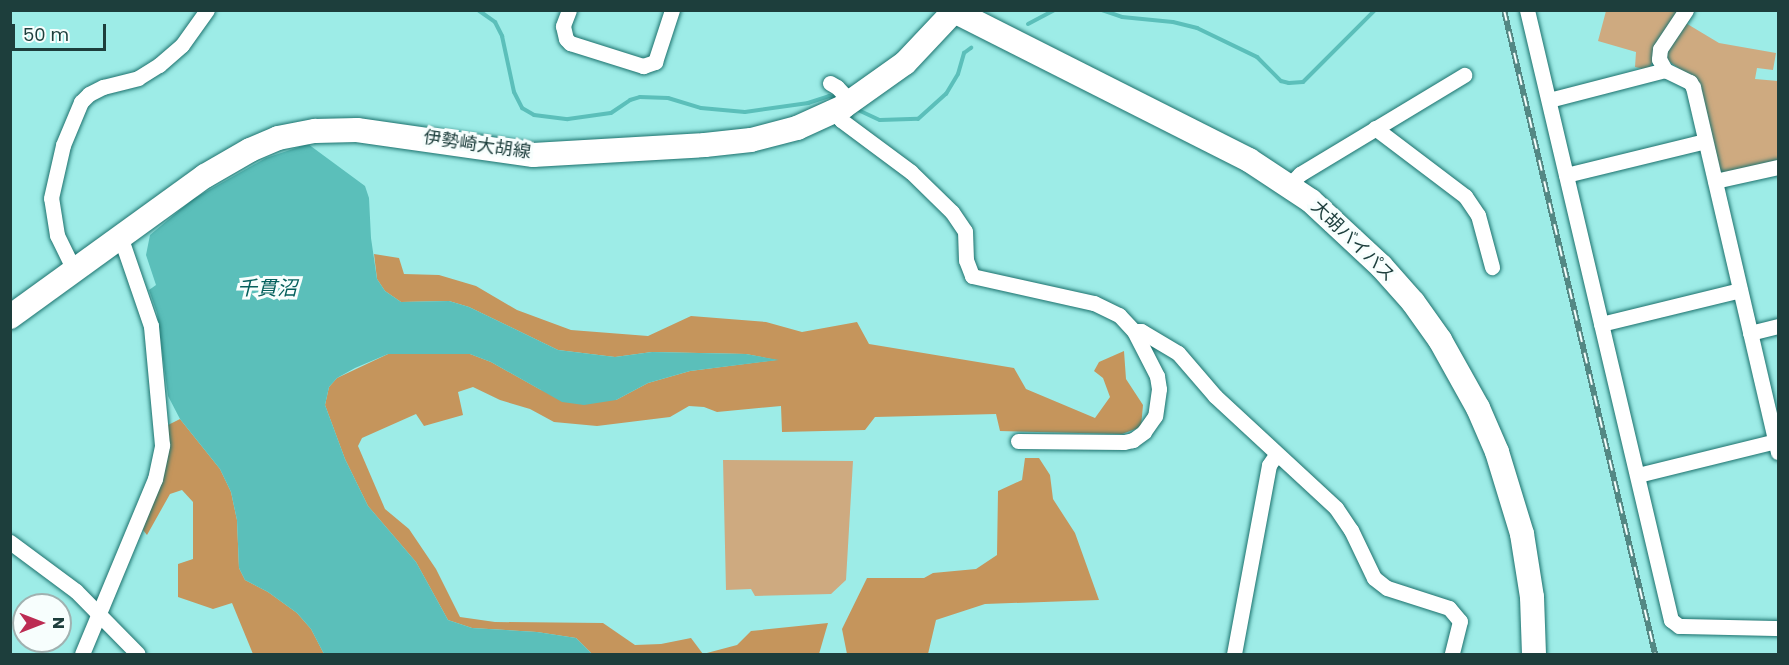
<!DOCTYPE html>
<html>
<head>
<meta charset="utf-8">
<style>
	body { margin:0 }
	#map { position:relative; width:1789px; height:665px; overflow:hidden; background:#9dece7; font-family:Poppins,"Noto Sans JP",sans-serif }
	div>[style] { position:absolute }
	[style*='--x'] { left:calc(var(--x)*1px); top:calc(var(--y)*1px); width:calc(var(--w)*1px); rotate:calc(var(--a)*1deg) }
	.green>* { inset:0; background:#ceaa80 }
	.forest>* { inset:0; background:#c5955c }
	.water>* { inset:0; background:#5bbfba }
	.stream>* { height:4px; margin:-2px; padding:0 2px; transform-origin:2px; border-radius:2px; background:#5bbfba }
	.roads { filter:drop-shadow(0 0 2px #1c716d) drop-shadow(0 0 2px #1c716d) }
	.minor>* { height:15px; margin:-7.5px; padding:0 7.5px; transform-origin:7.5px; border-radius:7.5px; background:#fff }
	.primary>* { height:24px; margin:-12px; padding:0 12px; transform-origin:12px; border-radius:12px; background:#fff }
	.rail>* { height:6px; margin-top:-3px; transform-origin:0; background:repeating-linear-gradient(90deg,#f7fefd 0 11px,#538884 0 22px); box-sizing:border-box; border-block:2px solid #538884 }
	span { translate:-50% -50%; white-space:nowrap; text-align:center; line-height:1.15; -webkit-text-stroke:6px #f7fefd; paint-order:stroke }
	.street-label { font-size:18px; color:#1d3e3c }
	.water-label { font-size:20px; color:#06605d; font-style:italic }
	.frame { position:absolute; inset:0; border:12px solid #1d3e3c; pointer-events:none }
	.north { position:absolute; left:12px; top:593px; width:60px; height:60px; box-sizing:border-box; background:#f7fefd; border:2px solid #a0b1b0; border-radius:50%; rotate:90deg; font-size:16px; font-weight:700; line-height:24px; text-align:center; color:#1d3e3c }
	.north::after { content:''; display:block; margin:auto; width:21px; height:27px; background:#bc2c53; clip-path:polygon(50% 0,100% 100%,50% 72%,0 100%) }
	.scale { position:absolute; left:12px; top:24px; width:94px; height:27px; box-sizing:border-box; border:3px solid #1d3e3c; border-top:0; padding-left:8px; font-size:18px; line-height:21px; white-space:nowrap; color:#1d3e3c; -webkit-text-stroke:4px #f7fefd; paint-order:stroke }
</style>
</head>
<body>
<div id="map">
	<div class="green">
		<div style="clip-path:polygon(1606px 11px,1681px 11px,1648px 70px,1635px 67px,1636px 52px,1598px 41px)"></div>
		<div style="clip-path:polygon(1684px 22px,1719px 43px,1776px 53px,1773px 70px,1757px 68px,1755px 79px,1778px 81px,1778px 161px,1719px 176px,1698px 82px,1663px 57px)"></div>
		<div style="clip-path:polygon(723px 460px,853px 461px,846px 580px,831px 594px,755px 596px,751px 589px,726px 590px)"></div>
	</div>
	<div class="forest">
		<div style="clip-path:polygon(374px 254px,399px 258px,404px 274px,439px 275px,476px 286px,517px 310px,571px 330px,648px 336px,691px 316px,766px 322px,802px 332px,857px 322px,869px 344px,1014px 368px,1026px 389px,1095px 418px,1110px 397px,1103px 378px,1094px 371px,1099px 362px,1124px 351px,1126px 379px,1143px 405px,1141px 427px,1122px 434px,1000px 431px,996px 414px,875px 417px,865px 430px,782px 432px,781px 406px,717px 412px,704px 407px,689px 406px,670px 417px,597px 426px,554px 422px,530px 409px,500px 400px,473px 387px,458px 392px,463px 415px,424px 426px,416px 414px,362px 438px,358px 446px,385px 509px,409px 529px,436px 569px,460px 617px,495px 622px,603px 623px,635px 645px,661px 644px,691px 638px,703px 654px,737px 645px,751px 631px,828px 623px,819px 654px,592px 654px,576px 638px,537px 632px,472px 628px,448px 620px,416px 562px,368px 506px,345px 459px,325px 405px,329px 387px,337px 378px,388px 354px,470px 354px,491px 362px,541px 390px,616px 400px,648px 383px,690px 371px,776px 360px,746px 354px,652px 352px,615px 357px,558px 350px,469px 307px,449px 301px,401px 302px,385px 291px,377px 279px)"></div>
		<div style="clip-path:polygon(180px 419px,220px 469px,231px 492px,237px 520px,239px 568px,245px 580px,268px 592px,297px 613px,311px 629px,324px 654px,253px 654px,232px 603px,213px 609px,178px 597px,178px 564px,193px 559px,193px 502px,182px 490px,170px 494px,147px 535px,143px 530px,153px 498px,168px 425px)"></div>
		<div style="clip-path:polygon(1025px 458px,1039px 458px,1050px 475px,1053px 499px,1075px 533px,1099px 600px,985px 604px,936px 620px,928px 654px,847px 654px,842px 629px,867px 578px,924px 578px,933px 573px,976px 569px,997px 555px,998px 491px,1022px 480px)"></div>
	</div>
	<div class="water">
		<div style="clip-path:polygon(308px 144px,365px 186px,369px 198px,371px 238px,377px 279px,385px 291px,401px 302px,449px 301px,469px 307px,558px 350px,615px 357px,652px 352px,746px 354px,779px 360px,690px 371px,648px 383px,616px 400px,584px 405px,562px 402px,491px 362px,470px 354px,388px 354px,355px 368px,337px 378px,329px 387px,325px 405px,345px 459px,368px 506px,416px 562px,448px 620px,472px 628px,537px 632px,576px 638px,592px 654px,324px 654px,311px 629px,297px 613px,268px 592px,245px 580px,239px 568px,237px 520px,231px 492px,220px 469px,180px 419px,168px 396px,157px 313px,149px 290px,156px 285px,146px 255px,150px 235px,193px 199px,266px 158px)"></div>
	</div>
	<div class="stream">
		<div style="--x:478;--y:10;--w:21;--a:35"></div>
		<div style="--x:495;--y:22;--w:16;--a:63"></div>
		<div style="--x:502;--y:36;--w:57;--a:77.9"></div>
		<div style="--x:514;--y:92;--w:18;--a:63"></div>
		<div style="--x:522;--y:108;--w:14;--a:30"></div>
		<div style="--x:534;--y:115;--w:34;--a:7"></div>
		<div style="--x:568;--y:119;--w:43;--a:-7.9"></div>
		<div style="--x:611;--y:113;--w:23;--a:-34"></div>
		<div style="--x:630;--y:100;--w:10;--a:-17"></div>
		<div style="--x:640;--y:97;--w:28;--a:2"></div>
		<div style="--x:668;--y:98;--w:34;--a:17"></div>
		<div style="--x:701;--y:108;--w:44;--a:5.2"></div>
		<div style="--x:745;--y:112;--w:64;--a:-8.1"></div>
		<div style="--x:808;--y:103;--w:22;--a:-18"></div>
		<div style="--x:829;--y:96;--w:6;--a:18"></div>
		<div style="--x:1102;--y:10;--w:21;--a:19"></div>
		<div style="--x:1122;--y:17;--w:51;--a:5.6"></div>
		<div style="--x:1173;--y:22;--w:25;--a:14"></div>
		<div style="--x:1197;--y:28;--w:67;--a:25.8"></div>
		<div style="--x:1257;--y:57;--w:34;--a:45"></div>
		<div style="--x:1281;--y:81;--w:8;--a:14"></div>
		<div style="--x:1289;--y:83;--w:14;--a:-4"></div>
		<div style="--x:1303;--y:82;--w:102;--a:-45"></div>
		<div style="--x:1028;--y:24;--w:30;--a:-28"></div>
		<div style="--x:856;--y:109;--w:26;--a:25"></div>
		<div style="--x:880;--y:120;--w:38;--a:-2"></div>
		<div style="--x:918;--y:119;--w:38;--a:-42"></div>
		<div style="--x:946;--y:94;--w:23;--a:-59"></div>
		<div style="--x:958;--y:74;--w:22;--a:-74"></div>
		<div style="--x:964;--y:53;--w:9;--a:-36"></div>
	</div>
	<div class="roads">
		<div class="minor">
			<div style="--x:569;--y:10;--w:17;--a:111"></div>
			<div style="--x:563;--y:26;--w:13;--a:77"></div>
			<div style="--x:566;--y:39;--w:6;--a:45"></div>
			<div style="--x:570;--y:43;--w:77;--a:17.5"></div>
			<div style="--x:643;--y:66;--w:13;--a:-18"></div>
			<div style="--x:655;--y:62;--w:55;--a:-71.9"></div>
			<div style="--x:1527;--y:10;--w:627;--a:76.72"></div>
			<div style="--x:1671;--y:620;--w:10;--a:37"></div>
			<div style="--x:1679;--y:626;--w:99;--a:1.2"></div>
			<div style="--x:1686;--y:10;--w:47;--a:123.7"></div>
			<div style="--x:1660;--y:49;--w:10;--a:96"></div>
			<div style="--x:1659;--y:59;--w:13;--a:61"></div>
			<div style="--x:1665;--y:70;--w:28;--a:26"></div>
			<div style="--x:1690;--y:82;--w:6;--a:59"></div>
			<div style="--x:1693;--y:87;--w:375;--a:76.9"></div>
			<div style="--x:830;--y:83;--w:8;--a:30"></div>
			<div style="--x:837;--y:87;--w:21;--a:47"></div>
			<div style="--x:1549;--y:100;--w:120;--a:-14.5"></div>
			<div style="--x:835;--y:111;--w:11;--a:56"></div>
			<div style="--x:841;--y:120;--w:87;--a:36.6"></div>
			<div style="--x:911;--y:172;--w:57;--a:44.3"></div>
			<div style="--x:952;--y:212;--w:23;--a:56"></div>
			<div style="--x:965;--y:231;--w:29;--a:88"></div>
			<div style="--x:966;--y:260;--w:17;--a:69"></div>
			<div style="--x:972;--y:276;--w:125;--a:12.5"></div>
			<div style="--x:1094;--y:303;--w:28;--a:26"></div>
			<div style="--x:1119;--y:315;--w:22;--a:47"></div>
			<div style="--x:1134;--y:331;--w:51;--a:62.9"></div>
			<div style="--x:1157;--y:376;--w:13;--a:81"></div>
			<div style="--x:1159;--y:389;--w:27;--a:98"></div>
			<div style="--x:1155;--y:416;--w:19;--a:125"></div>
			<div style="--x:1144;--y:432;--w:14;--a:144"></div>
			<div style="--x:1133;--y:440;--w:9;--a:167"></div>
			<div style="--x:1124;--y:442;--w:106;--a:-179.5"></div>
			<div style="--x:1375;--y:128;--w:113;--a:37.1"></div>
			<div style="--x:1465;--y:196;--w:23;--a:56"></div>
			<div style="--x:1478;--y:215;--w:54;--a:74.9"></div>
			<div style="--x:1566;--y:175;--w:143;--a:-13.7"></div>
			<div style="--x:1715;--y:181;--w:65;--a:-12.5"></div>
			<div style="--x:1289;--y:185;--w:16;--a:-45"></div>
			<div style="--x:1300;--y:174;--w:192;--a:-31.1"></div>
			<div style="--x:74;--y:270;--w:39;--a:-116"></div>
			<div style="--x:57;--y:235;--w:37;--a:-99"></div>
			<div style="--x:51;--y:198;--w:54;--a:-77.2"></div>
			<div style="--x:63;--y:145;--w:47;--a:-67.3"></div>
			<div style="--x:81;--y:102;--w:11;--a:-45"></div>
			<div style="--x:89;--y:94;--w:16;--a:-27"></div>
			<div style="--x:103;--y:87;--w:36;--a:-14"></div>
			<div style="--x:138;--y:78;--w:25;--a:-32"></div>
			<div style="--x:159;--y:65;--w:30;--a:-41"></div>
			<div style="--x:182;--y:45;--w:43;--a:-54.5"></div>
			<div style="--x:1601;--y:324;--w:143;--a:-13.7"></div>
			<div style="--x:1134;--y:331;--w:7;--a:0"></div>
			<div style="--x:1141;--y:331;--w:43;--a:30.7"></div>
			<div style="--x:1178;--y:353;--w:57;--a:49.3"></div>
			<div style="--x:1215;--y:396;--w:165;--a:42.8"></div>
			<div style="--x:1336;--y:508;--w:27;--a:56"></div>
			<div style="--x:1351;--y:530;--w:53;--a:64.4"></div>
			<div style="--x:1374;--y:578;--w:16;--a:38"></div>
			<div style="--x:1387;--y:588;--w:65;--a:17.9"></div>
			<div style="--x:1449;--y:608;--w:17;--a:50"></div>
			<div style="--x:1460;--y:621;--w:34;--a:104"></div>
			<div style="--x:1750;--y:333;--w:29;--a:-14"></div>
			<div style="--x:1638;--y:475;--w:142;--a:-13.8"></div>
			<div style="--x:10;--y:542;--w:82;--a:36.6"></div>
			<div style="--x:76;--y:591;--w:88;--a:45.5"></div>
			<div style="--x:82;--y:654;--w:190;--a:-67.4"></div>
			<div style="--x:155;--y:479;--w:35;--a:-78"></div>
			<div style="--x:162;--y:445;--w:120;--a:-95.3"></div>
			<div style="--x:151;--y:326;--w:95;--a:-109"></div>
			<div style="--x:1234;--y:654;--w:192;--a:-79.5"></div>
			<div style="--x:1269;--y:465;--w:12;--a:-55"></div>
		</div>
		<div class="primary">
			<div style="--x:952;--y:10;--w:333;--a:26.8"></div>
			<div style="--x:1249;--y:160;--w:74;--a:33.5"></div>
			<div style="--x:1311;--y:201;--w:96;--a:42.9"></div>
			<div style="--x:1381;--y:266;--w:48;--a:48.4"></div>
			<div style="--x:1413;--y:302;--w:47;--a:54.6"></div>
			<div style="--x:1440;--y:340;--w:78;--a:60.8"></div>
			<div style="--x:1478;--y:408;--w:48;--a:66.6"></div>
			<div style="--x:1497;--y:452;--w:86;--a:73"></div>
			<div style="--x:1522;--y:534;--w:64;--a:81"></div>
			<div style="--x:1532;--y:597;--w:57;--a:88"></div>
			<div style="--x:10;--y:317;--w:241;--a:-35.9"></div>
			<div style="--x:205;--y:176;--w:52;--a:-30"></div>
			<div style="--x:250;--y:150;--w:30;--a:-23"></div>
			<div style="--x:278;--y:138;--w:38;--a:-11"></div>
			<div style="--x:315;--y:131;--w:42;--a:-1.4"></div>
			<div style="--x:357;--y:130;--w:178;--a:8.1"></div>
			<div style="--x:533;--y:155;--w:172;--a:-3.3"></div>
			<div style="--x:705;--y:145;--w:46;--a:-6.2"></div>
			<div style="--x:751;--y:140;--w:48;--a:-14.6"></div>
			<div style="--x:797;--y:128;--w:51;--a:-24.5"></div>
			<div style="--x:843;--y:107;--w:76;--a:-35.4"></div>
			<div style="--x:905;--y:63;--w:73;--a:-46.7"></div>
		</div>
	</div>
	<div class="rail">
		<div style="--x:1504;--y:10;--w:661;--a:76.8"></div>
	</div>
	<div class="street-label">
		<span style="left:477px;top:145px;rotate:8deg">伊勢崎大胡線</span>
		<span style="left:1353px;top:241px;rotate:44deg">大胡バイパス</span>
	</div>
	<div class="water-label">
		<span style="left:267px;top:288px">千貫沼</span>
	</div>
	<div class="frame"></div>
	<div class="north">N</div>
	<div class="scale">50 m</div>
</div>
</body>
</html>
